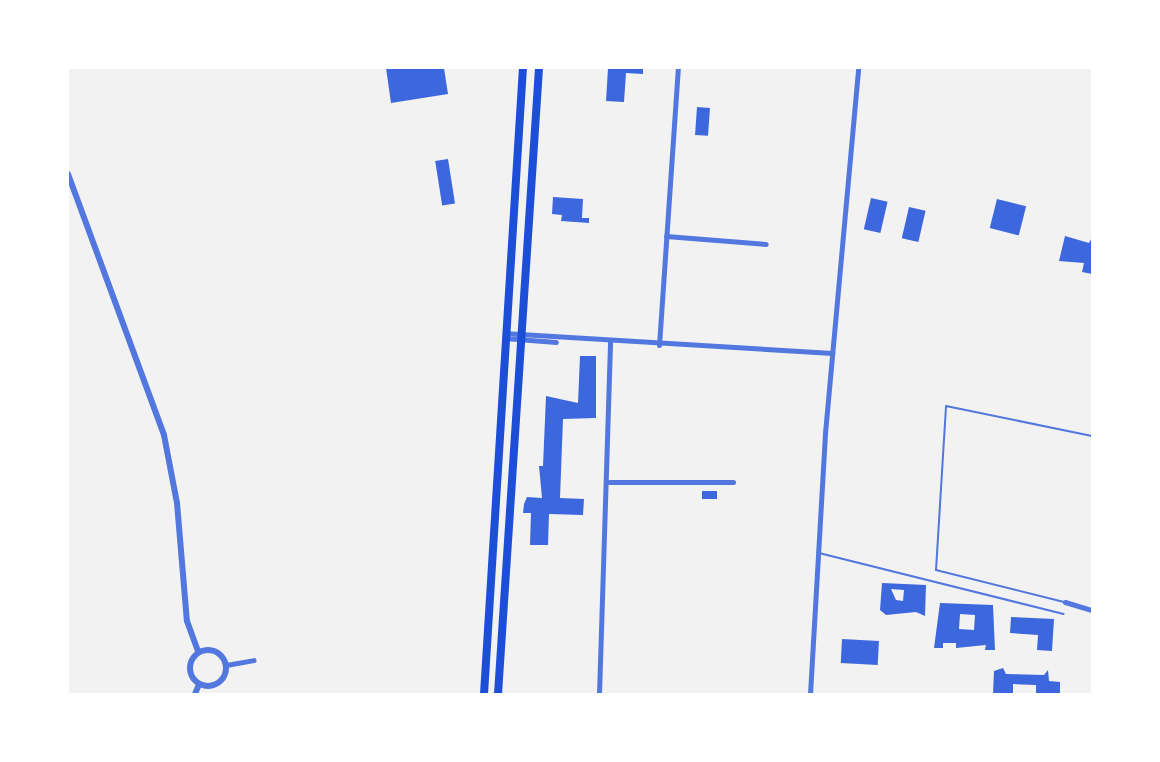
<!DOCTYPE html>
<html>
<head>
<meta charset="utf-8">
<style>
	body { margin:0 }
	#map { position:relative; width:1160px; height:762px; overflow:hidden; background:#f2f2f2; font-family:Rubik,sans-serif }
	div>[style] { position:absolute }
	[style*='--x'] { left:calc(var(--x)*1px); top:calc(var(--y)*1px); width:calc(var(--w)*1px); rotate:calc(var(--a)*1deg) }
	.building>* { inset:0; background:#3d67dc; transform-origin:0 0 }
	.service>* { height:2px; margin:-1px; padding:0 1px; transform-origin:1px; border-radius:1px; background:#5277de }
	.minor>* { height:5px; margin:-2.5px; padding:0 2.5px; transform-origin:2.5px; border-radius:2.5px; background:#5277de }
	.tertiary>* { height:6px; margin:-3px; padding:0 3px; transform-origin:3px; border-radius:3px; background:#5277de }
	.tertiary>.ring { margin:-3px; padding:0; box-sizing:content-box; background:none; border:6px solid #5277de; border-radius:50% }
	.primary>* { height:8px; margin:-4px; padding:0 4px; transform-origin:4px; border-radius:4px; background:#1d4ed8 }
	span { translate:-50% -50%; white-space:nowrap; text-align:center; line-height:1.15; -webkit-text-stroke:6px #fff; paint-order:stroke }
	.frame { position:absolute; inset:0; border:69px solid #fff; pointer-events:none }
</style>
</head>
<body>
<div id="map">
	<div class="building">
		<div style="clip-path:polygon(386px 68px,444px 68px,448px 94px,391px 103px)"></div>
		<div style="clip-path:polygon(608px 68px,643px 68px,643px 74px,626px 73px,624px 102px,606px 101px)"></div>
		<div style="left:697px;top:107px;width:13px;height:28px;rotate:4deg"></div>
		<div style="left:448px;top:159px;width:45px;height:13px;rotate:81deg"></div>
		<div style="clip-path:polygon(553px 197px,583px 199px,582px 218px,589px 218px,589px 223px,561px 221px,562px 215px,552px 214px)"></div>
		<div style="left:871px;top:198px;width:17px;height:32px;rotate:13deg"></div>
		<div style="left:997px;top:199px;width:30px;height:30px;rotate:14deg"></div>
		<div style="left:909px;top:207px;width:17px;height:32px;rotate:13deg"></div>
		<div style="clip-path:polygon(1065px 236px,1089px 243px,1092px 237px,1092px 274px,1082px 272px,1084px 263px,1059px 261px)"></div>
		<div style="clip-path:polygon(580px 356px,596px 356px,596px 418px,563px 419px,560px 498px,584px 499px,583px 515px,549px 514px,548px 545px,530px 545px,531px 513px,523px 513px,524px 504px,527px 497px,542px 498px,539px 466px,543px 466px,546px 396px,578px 403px)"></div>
		<div style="left:702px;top:491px;width:15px;height:8px"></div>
		<div style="clip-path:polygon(evenodd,882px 583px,926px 585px,925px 616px,916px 612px,886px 615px,880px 610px,882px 583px,891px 589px,904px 590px,903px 601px,896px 600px,891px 589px)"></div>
		<div style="clip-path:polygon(evenodd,940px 603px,993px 605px,995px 650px,985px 650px,986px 645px,956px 648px,956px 643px,943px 643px,943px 648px,934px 648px,940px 603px,960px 614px,975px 615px,974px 630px,959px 629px,960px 614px)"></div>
		<div style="clip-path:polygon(1011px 617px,1054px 619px,1052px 651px,1037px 650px,1038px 635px,1010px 633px)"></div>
		<div style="left:842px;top:639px;width:37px;height:24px;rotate:3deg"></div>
		<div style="clip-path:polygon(1003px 668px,1006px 674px,1044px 675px,1048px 670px,1049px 681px,1060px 682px,1060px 694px,1036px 694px,1036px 685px,1013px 684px,1013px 694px,993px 694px,994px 671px)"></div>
	</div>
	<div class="service">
		<div style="--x:819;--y:553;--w:252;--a:14"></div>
		<div style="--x:1064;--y:602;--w:132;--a:-166"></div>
		<div style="--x:936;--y:570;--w:164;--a:-86.5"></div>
		<div style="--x:946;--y:406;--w:149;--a:11.6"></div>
	</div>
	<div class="minor">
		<div style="--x:666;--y:236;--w:100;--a:4.6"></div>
		<div style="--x:505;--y:333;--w:328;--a:3.5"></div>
		<div style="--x:505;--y:338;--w:51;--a:4.5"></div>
		<div style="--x:659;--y:345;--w:278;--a:-86.1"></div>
		<div style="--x:609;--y:482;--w:124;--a:0"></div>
		<div style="--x:1065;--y:602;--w:28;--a:17"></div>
		<div style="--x:226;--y:665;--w:28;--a:-10"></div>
		<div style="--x:599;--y:694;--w:352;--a:-88.2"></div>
		<div style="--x:810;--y:694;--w:261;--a:-86.7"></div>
		<div style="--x:825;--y:433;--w:366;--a:-84.8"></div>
	</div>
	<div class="tertiary">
		<div style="--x:68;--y:174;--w:278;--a:69.8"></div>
		<div style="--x:164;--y:435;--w:69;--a:79.2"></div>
		<div style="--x:177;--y:503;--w:118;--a:85.2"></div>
		<div style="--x:187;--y:621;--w:33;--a:70"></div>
		<div class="ring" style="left:190px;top:650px;width:30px;height:30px"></div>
		<div style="--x:195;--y:694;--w:11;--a:-68"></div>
	</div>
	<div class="primary">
		<div style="--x:484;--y:694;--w:627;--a:-86.44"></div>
		<div style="--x:498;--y:694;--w:627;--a:-86.25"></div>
	</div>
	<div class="frame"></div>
</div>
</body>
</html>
